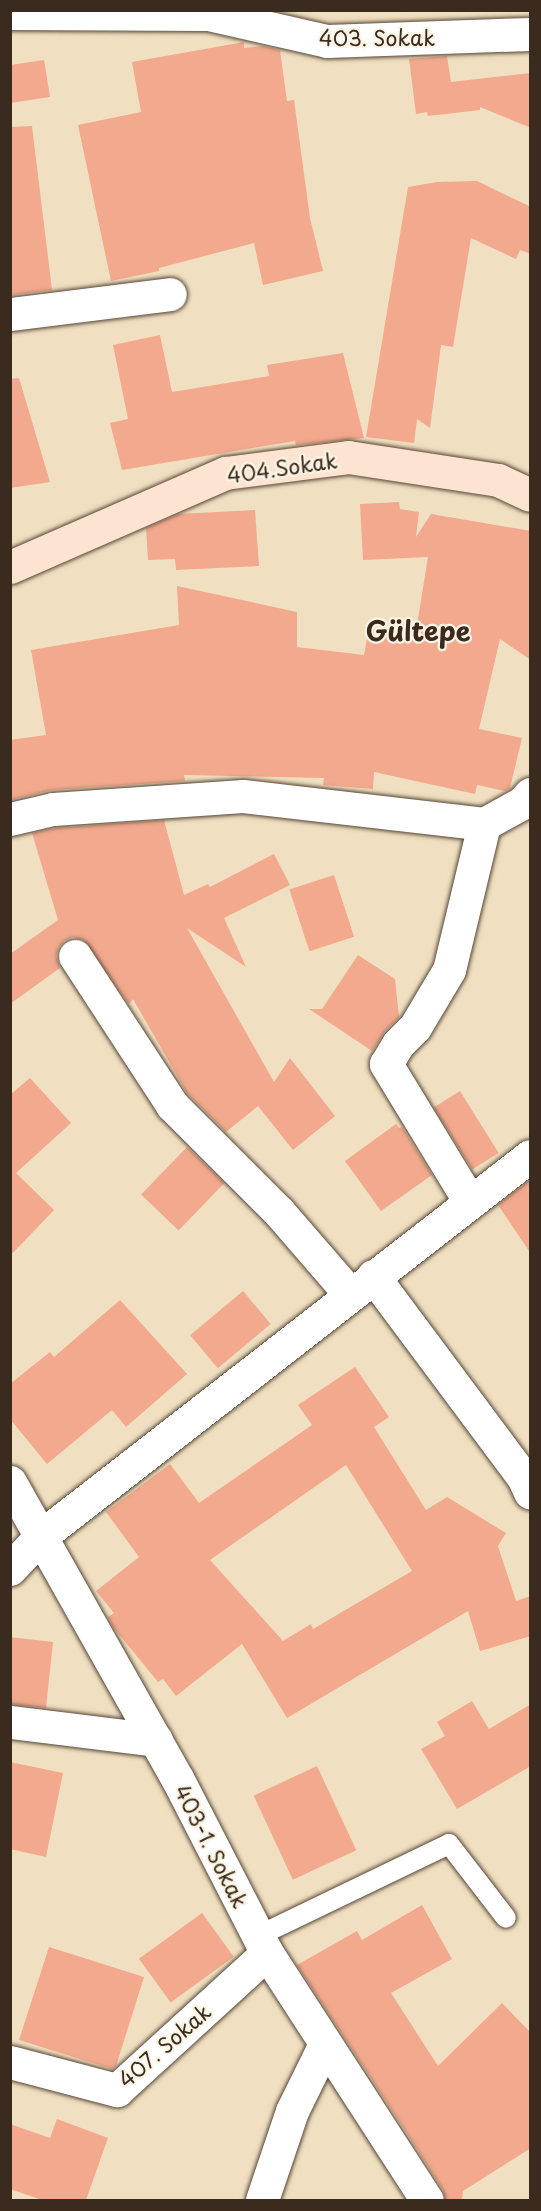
<!DOCTYPE html>
<html>
<head>
<meta charset="utf-8">
<style>
	body { margin:0 }
	#map { position:relative; width:541px; height:2211px; overflow:hidden; background:#f0e0c1; font-family:"Playpen Sans",sans-serif }
	div>[style] { position:absolute }
	[style*='--x'] { left:calc(var(--x)*1px); top:calc(var(--y)*1px); width:calc(var(--w)*1px); rotate:calc(var(--a)*1deg) }
	.building>* { inset:0; background:#f3a98d; transform-origin:0 0 }
	.roads { filter:drop-shadow(0 0 2px #564536) drop-shadow(0 0 2px #564536) }
	.lane>* { height:20px; margin:-10px; padding:0 10px; transform-origin:10px; border-radius:10px; background:#fff }
	.street>* { height:33px; margin:-16.5px; padding:0 16.5px; transform-origin:16.5px; border-radius:16.5px; background:#fff }
	.secondary>* { height:33px; margin:-16.5px; padding:0 16.5px; transform-origin:16.5px; border-radius:16.5px; background:#fde4d0 }
	span { translate:-50% -50%; white-space:nowrap; text-align:center; line-height:1.15; -webkit-text-stroke:4.5px #fcf5e5; paint-order:stroke }
	.street-label { font-size:21px; color:#3b2a1e }
	.district-label { font-size:27px; color:#3b2a1e; font-weight:700 }
	.frame { position:absolute; inset:0; border:12px solid #3b2a1e; pointer-events:none }
</style>
</head>
<body>
<div id="map">
	<div class="building">
		<div style="clip-path:polygon(244px 42px,244px 48px,263px 46px,280px 50px,287px 101px,294px 100px,310px 218px,323px 271px,263px 285px,254px 243px,159px 268px,159px 271px,111px 281px,78px 125px,141px 112px,132px 62px)"></div>
		<div style="clip-path:polygon(447px 56px,451px 82px,531px 73px,531px 128px,480px 107px,480px 110px,428px 116px,427px 112px,416px 114px,409px 59px)"></div>
		<div style="clip-path:polygon(44px 60px,50px 97px,10px 103px,10px 65px)"></div>
		<div style="clip-path:polygon(32px 126px,52px 290px,10px 295px,10px 127px)"></div>
		<div style="clip-path:polygon(477px 181px,531px 207px,531px 254px,520px 250px,516px 259px,471px 238px,453px 347px,441px 345px,430px 428px,417px 419px,414px 443px,366px 437px,408px 187px,437px 182px)"></div>
		<div style="clip-path:polygon(160px 335px,172px 392px,269px 376px,267px 365px,343px 353px,364px 438px,296px 445px,295px 441px,122px 470px,110px 423px,128px 419px,113px 345px)"></div>
		<div style="clip-path:polygon(19px 378px,50px 482px,10px 488px,10px 379px)"></div>
		<div style="clip-path:polygon(399px 502px,400px 509px,419px 512px,416px 537px,431px 514px,531px 531px,531px 660px,500px 639px,479px 729px,522px 738px,510px 788px,505px 791px,477px 785px,475px 794px,374px 772px,373px 789px,323px 785px,324px 778px,184px 775px,185px 781px,52px 790px,10px 800px,10px 740px,46px 735px,31px 650px,179px 625px,177px 586px,297px 612px,297px 647px,364px 655px,369px 627px,415px 637px,428px 557px,363px 560px,360px 504px)"></div>
		<div style="clip-path:polygon(255px 510px,259px 566px,176px 570px,175px 559px,148px 560px,146px 528px,178px 514px)"></div>
		<div style="clip-path:polygon(164px 820px,184px 895px,208px 884px,210px 887px,274px 854px,290px 885px,224px 918px,246px 967px,187px 928px,274px 1082px,290px 1058px,335px 1116px,293px 1150px,258px 1106px,226px 1132px,187px 1093px,133px 999px,129px 1004px,84px 940px,73px 937px,64px 941px,59px 947px,56px 956px,60px 968px,10px 1004px,10px 954px,58px 920px,32px 833px,56px 828px)"></div>
		<div style="left:334px;top:875px;width:65px;height:47px;rotate:72deg"></div>
		<div style="clip-path:polygon(358px 955px,395px 979px,399px 1017px,385px 1031px,372px 1051px,309px 1009px,322px 1009px)"></div>
		<div style="clip-path:polygon(30px 1078px,71px 1123px,16px 1173px,54px 1210px,10px 1256px,10px 1095px)"></div>
		<div style="left:460px;top:1091px;width:73px;height:31px;rotate:58deg"></div>
		<div style="clip-path:polygon(396px 1124px,399px 1128px,402px 1127px,432px 1175px,381px 1211px,345px 1161px)"></div>
		<div style="left:187px;top:1147px;width:52px;height:66px;rotate:44deg"></div>
		<div style="clip-path:polygon(531px 1179px,531px 1254px,498px 1205px)"></div>
		<div style="left:243px;top:1291px;width:43px;height:69px;rotate:50deg"></div>
		<div style="clip-path:polygon(120px 1300px,187px 1374px,126px 1427px,112px 1410px,47px 1464px,10px 1419px,10px 1384px,50px 1352px,54px 1357px)"></div>
		<div style="clip-path:polygon(evenodd,355px 1367px,389px 1417px,374px 1427px,426px 1510px,447px 1497px,506px 1533px,498px 1546px,516px 1601px,531px 1596px,531px 1636px,480px 1651px,468px 1611px,287px 1718px,242px 1644px,176px 1696px,163px 1679px,158px 1682px,113px 1627px,108px 1617px,114px 1613px,96px 1591px,139px 1557px,106px 1512px,170px 1464px,199px 1503px,312px 1425px,298px 1405px,355px 1367px,346px 1465px,412px 1571px,313px 1629px,311px 1624px,283px 1641px,210px 1560px,346px 1465px)"></div>
		<div style="clip-path:polygon(10px 1637px,53px 1642px,46px 1708px,10px 1704px)"></div>
		<div style="clip-path:polygon(472px 1701px,489px 1729px,531px 1704px,531px 1766px,457px 1809px,421px 1749px,445px 1736px,437px 1722px)"></div>
		<div style="clip-path:polygon(10px 1762px,63px 1773px,46px 1857px,10px 1849px)"></div>
		<div style="left:317px;top:1766px;width:93px;height:70px;rotate:65deg"></div>
		<div style="clip-path:polygon(422px 1905px,452px 1959px,391px 1993px,438px 2066px,502px 2003px,531px 2033px,531px 2148px,463px 2191px,462px 2200px,445px 2200px,443px 2190px,405px 2130px,297px 1965px,357px 1931px,362px 1940px)"></div>
		<div style="left:202px;top:1913px;width:54px;height:78px;rotate:54deg"></div>
		<div style="clip-path:polygon(49px 1947px,144px 1977px,116px 2066px,112px 2069px,19px 2040px)"></div>
		<div style="clip-path:polygon(57px 2119px,108px 2138px,86px 2200px,42px 2200px,10px 2189px,10px 2124px,50px 2138px)"></div>
	</div>
	<div class="roads">
		<div class="lane">
			<div style="--x:258;--y:1936;--w:212;--a:-25.7"></div>
			<div style="--x:449;--y:1844;--w:93;--a:52.4"></div>
		</div>
		<div class="street">
			<div style="--x:10;--y:13;--w:198;--a:0.3"></div>
			<div style="--x:208;--y:14;--w:122;--a:12.8"></div>
			<div style="--x:327;--y:41;--w:203;--a:-2"></div>
			<div style="--x:10;--y:314;--w:161;--a:-7.1"></div>
			<div style="--x:10;--y:819;--w:44;--a:-13.1"></div>
			<div style="--x:53;--y:809;--w:190;--a:-3.9"></div>
			<div style="--x:243;--y:796;--w:243;--a:6.6"></div>
			<div style="--x:484;--y:824;--w:43;--a:-28.9"></div>
			<div style="--x:522;--y:803;--w:12;--a:-48"></div>
			<div style="--x:75;--y:956;--w:178;--a:56.9"></div>
			<div style="--x:172;--y:1105;--w:151;--a:45"></div>
			<div style="--x:279;--y:1212;--w:108;--a:49.1"></div>
			<div style="--x:470;--y:1202;--w:162;--a:-121.3"></div>
			<div style="--x:386;--y:1064;--w:23;--a:-59"></div>
			<div style="--x:398;--y:1044;--w:24;--a:-45"></div>
			<div style="--x:415;--y:1027;--w:66;--a:-59.2"></div>
			<div style="--x:449;--y:970;--w:150;--a:-76.5"></div>
			<div style="--x:373;--y:1276;--w:251;--a:53.3"></div>
			<div style="--x:523;--y:1477;--w:17;--a:65"></div>
			<div style="--x:10;--y:1482;--w:342;--a:60.6"></div>
			<div style="--x:178;--y:1780;--w:195;--a:62.8"></div>
			<div style="--x:267;--y:1953;--w:294;--a:57.1"></div>
			<div style="--x:10;--y:1569;--w:45;--a:-46.8"></div>
			<div style="--x:41;--y:1536;--w:619;--a:-37.85"></div>
			<div style="--x:10;--y:1722;--w:147;--a:7"></div>
			<div style="--x:10;--y:2062;--w:111;--a:14.7"></div>
			<div style="--x:117;--y:2090;--w:203;--a:-42.4"></div>
			<div style="--x:262;--y:2200;--w:94;--a:-71.4"></div>
			<div style="--x:292;--y:2111;--w:75;--a:-63.8"></div>
		</div>
		<div class="secondary">
			<div style="--x:10;--y:567;--w:235;--a:-23.6"></div>
			<div style="--x:225;--y:473;--w:124;--a:-7.4"></div>
			<div style="--x:348;--y:457;--w:152;--a:8.7"></div>
			<div style="--x:498;--y:480;--w:35;--a:25"></div>
		</div>
	</div>
	<div class="street-label">
		<span style="left:377px;top:37px">403. Sokak</span>
		<span style="left:282px;top:467px;rotate:-8deg">404.Sokak</span>
		<span style="left:212px;top:1846px;rotate:63deg">403-1. Sokak</span>
		<span style="left:164px;top:2045px;rotate:-41deg">407. Sokak</span>
	</div>
	<div class="district-label">
		<span style="left:418px;top:630px">Gültepe</span>
	</div>
	<div class="frame"></div>
</div>
</body>
</html>
